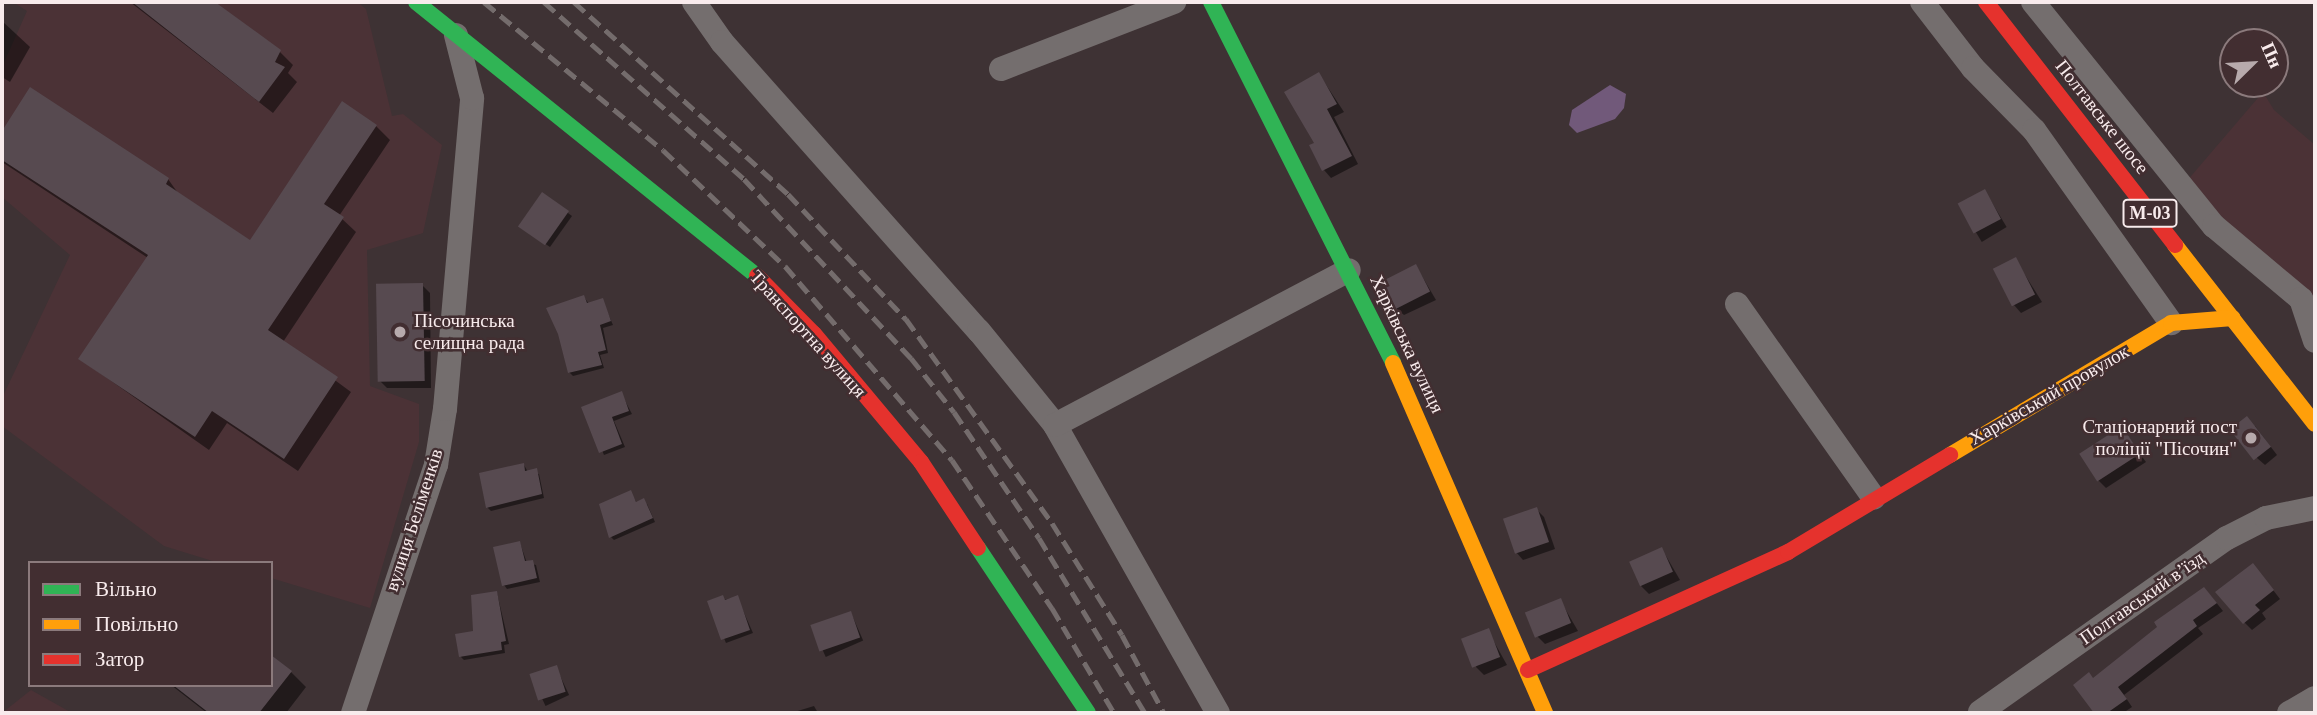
<!DOCTYPE html>
<html>
<head>
<meta charset="utf-8">
<style>
	body { margin:0 }
	#map { position:relative; width:2317px; height:715px; overflow:hidden; background:#3e3234; font-family:Georgia,serif }
	div>[style] { position:absolute }
	[style*='--x'] { left:calc(var(--x)*1px); top:calc(var(--y)*1px); width:calc(var(--w)*1px); rotate:calc(var(--a)*1deg) }
	.built>* { inset:0; background:#4b3236 }
	.water>* { inset:0; background:#71597a }
	.shadow>* { inset:0; background:#0007; transform-origin:0 0 }
	.building>* { inset:0; background:#574a50; transform-origin:0 0 }
	.street>* { height:24px; margin:-12px; padding:0 12px; transform-origin:12px; border-radius:12px; background:#746e6e }
	.fast>* { height:16px; margin:-8px; padding:0 8px; transform-origin:8px; border-radius:8px; background:#30b455 }
	.slow>* { height:16px; margin:-8px; padding:0 8px; transform-origin:8px; border-radius:8px; background:#ff9f0a }
	.jam>* { height:16px; margin:-8px; padding:0 8px; transform-origin:8px; border-radius:8px; background:#e5322d }
	.rail>* { height:5px; margin-top:-2.5px; transform-origin:0; background:repeating-linear-gradient(90deg,#746c6c 0 14px,transparent 0 21px) }
	.dots>* { width:19px; height:19px; translate:-50% -50%; box-sizing:border-box; border:4px solid #422e31; border-radius:50% }
	span { translate:-50% -50%; white-space:nowrap; text-align:center; line-height:1.15; -webkit-text-stroke:5px #422e31; paint-order:stroke }
	.shield-label span { padding:2px 5px; background:#422e31; border:2px solid; border-radius:5px; -webkit-text-stroke-width:0 }
	.shield-label { font-size:18px; color:#f8ebec; font-weight:700 }
	.street-label { font-size:19px; color:#f8ebec }
	.poi-label { font-size:19px; color:#f8ebec }
	.left { translate:0 -50%; text-align:left }
	.right { translate:-100% -50%; text-align:right }
	.frame { position:absolute; inset:0; border:4px solid #f8ebec; pointer-events:none }
	.legend { position:absolute; left:28px; top:561px; width:245px; height:126px; box-sizing:border-box; background:#422e31; border:2px solid #8b7a7c; margin:0; padding:9px 12px; list-style:none; font-size:21px; color:#f8ebec }
	.legend li { display:flex; align-items:center; gap:14px; height:35px }
	.legend b { width:35px; border:2px solid #8b7a7c }
	.north { position:absolute; left:2219px; top:28px; width:70px; height:70px; box-sizing:border-box; background:#422e31; border:2px solid #8b7a7c; border-radius:50%; rotate:66deg; font-size:19px; font-weight:700; line-height:28px; text-align:center; color:#f8ebec }
	.north::after { content:''; display:block; margin:auto; width:24px; height:32px; background:#b7aaac; clip-path:polygon(50% 0,100% 100%,50% 72%,0 100%) }
</style>
</head>
<body>
<div id="map">
	<div class="built">
		<div style="clip-path:polygon(13px 2px,357px 2px,366px 9px,392px 116px,403px 114px,442px 145px,423px 233px,367px 250px,370px 386px,419px 404px,419px 442px,370px 608px,271px 578px,271px 563px,219px 563px,164px 546px,2px 426px,2px 398px,70px 255px,2px 197px,2px 67px,27px 11px)"></div>
		<div style="clip-path:polygon(2263px 92px,2274px 110px,2315px 145px,2315px 307px,2186px 182px)"></div>
		<div style="clip-path:polygon(31px 690px,72px 713px,2px 713px)"></div>
	</div>
	<div class="water">
		<div style="clip-path:polygon(1610px 85px,1626px 94px,1624px 108px,1615px 119px,1577px 133px,1569px 125px,1572px 110px)"></div>
	</div>
	<div class="shadow">
		<div style="clip-path:polygon(130px 2px,212px 2px,280px 52px,293px 65px,288px 73px,297px 82px,273px 113px)"></div>
		<div style="clip-path:polygon(2px 21px,30px 47px,10px 82px,2px 77px)"></div>
		<div style="clip-path:polygon(1319px 74px,1344px 112px,1334px 117px,1358px 164px,1331px 178px,1324px 170px,1316px 143px)"></div>
		<div style="clip-path:polygon(31px 90px,168px 179px,180px 196px,251px 243px,376px 126px,390px 140px,339px 216px,356px 232px,283px 342px,351px 392px,298px 471px,227px 423px,209px 450px,80px 359px,148px 258px,2px 162px,2px 135px)"></div>
		<div style="left:1985px;top:191px;width:42px;height:29px;rotate:59deg"></div>
		<div style="clip-path:polygon(542px 194px,572px 216px,550px 247px,526px 231px)"></div>
		<div style="clip-path:polygon(2015px 259px,2042px 302px,2021px 313px,2014px 305px)"></div>
		<div style="clip-path:polygon(1416px 266px,1436px 300px,1404px 315px,1396px 308px)"></div>
		<div style="clip-path:polygon(422px 285px,430px 293px,431px 388px,387px 388px,380px 381px)"></div>
		<div style="clip-path:polygon(584px 297px,589px 304px,602px 300px,613px 325px,603px 328px,608px 353px,600px 355px,604px 368px,573px 376px,569px 372px)"></div>
		<div style="clip-path:polygon(621px 393px,632px 414px,614px 421px,625px 447px,604px 455px,584px 408px)"></div>
		<div style="clip-path:polygon(2255px 426px,2277px 455px,2265px 465px,2257px 458px)"></div>
		<div style="clip-path:polygon(2121px 428px,2146px 462px,2106px 488px,2098px 480px)"></div>
		<div style="clip-path:polygon(524px 465px,528px 472px,539px 474px,544px 498px,491px 511px,487px 507px)"></div>
		<div style="clip-path:polygon(630px 492px,637px 503px,647px 504px,655px 522px,614px 540px,611px 537px)"></div>
		<div style="clip-path:polygon(1536px 509px,1544px 517px,1555px 549px,1523px 560px,1516px 552px)"></div>
		<div style="clip-path:polygon(520px 543px,527px 563px,536px 565px,540px 582px,507px 589px,504px 585px)"></div>
		<div style="clip-path:polygon(1662px 549px,1680px 580px,1649px 594px,1641px 586px)"></div>
		<div style="clip-path:polygon(2260px 573px,2280px 599px,2262px 613px,2266px 619px,2252px 630px,2244px 622px)"></div>
		<div style="clip-path:polygon(497px 593px,509px 644px,504px 645px,505px 653px,464px 660px,461px 657px)"></div>
		<div style="clip-path:polygon(2211px 596px,2223px 611px,2198px 628px,2203px 634px,2124px 695px,2132px 707px,2123px 713px,2096px 713px,2075px 685px,2094px 679px)"></div>
		<div style="clip-path:polygon(737px 597px,753px 633px,726px 643px,709px 603px)"></div>
		<div style="clip-path:polygon(1560px 600px,1578px 631px,1545px 644px,1537px 636px)"></div>
		<div style="left:851px;top:613px;width:30px;height:41px;rotate:66deg"></div>
		<div style="clip-path:polygon(1488px 631px,1507px 665px,1484px 675px,1476px 667px)"></div>
		<div style="left:556px;top:667px;width:31px;height:26px;rotate:65deg"></div>
		<div style="clip-path:polygon(291px 672px,306px 687px,286px 713px,207px 713px,171px 685px,271px 685px)"></div>
		<div style="clip-path:polygon(814px 706px,818px 713px,791px 713px)"></div>
	</div>
	<div class="building">
		<div style="clip-path:polygon(132px 2px,215px 2px,281px 50px,275px 62px,285px 67px,259px 102px)"></div>
		<div style="clip-path:polygon(1319px 72px,1337px 104px,1327px 109px,1352px 156px,1322px 171px,1309px 145px,1314px 143px,1284px 92px)"></div>
		<div style="clip-path:polygon(30px 87px,169px 178px,166px 184px,250px 240px,342px 101px,377px 125px,324px 204px,344px 217px,268px 330px,338px 377px,284px 459px,212px 411px,195px 437px,78px 359px,148px 255px,2px 160px,2px 131px)"></div>
		<div style="left:1985px;top:189px;width:34px;height:31px;rotate:62deg"></div>
		<div style="left:542px;top:192px;width:33px;height:42px;rotate:35deg"></div>
		<div style="left:2016px;top:257px;width:42px;height:26px;rotate:63deg"></div>
		<div style="left:1416px;top:264px;width:31px;height:38px;rotate:63deg"></div>
		<div style="left:423px;top:283px;width:98px;height:47px;rotate:89deg"></div>
		<div style="clip-path:polygon(584px 295px,587px 303px,603px 298px,611px 321px,600px 325px,606px 350px,598px 352px,602px 365px,568px 373px,558px 334px,546px 308px)"></div>
		<div style="clip-path:polygon(622px 391px,629px 411px,612px 417px,622px 444px,599px 453px,581px 407px)"></div>
		<div style="left:2247px;top:416px;width:39px;height:22px;rotate:52deg"></div>
		<div style="left:2122px;top:426px;width:33px;height:51px;rotate:57deg"></div>
		<div style="clip-path:polygon(524px 463px,525px 471px,537px 468px,542px 494px,486px 508px,479px 473px)"></div>
		<div style="clip-path:polygon(631px 490px,636px 502px,644px 498px,653px 518px,609px 538px,599px 504px)"></div>
		<div style="left:1537px;top:507px;width:37px;height:36px;rotate:71deg"></div>
		<div style="clip-path:polygon(520px 541px,525px 561px,533px 560px,537px 578px,502px 586px,493px 547px)"></div>
		<div style="left:1662px;top:547px;width:27px;height:36px;rotate:66deg"></div>
		<div style="clip-path:polygon(2253px 563px,2274px 590px,2255px 605px,2260px 610px,2243px 624px,2215px 592px)"></div>
		<div style="clip-path:polygon(2204px 587px,2217px 603px,2193px 620px,2197px 626px,2118px 687px,2127px 699px,2107px 713px,2094px 713px,2073px 685px,2089px 672px,2093px 678px,2157px 627px,2154px 622px)"></div>
		<div style="clip-path:polygon(497px 591px,506px 641px,501px 642px,502px 650px,459px 657px,455px 634px,473px 631px,471px 595px)"></div>
		<div style="clip-path:polygon(723px 595px,725px 600px,738px 595px,750px 630px,721px 640px,707px 601px)"></div>
		<div style="left:1561px;top:598px;width:27px;height:39px;rotate:68deg"></div>
		<div style="left:851px;top:611px;width:28px;height:43px;rotate:71deg"></div>
		<div style="left:1489px;top:628px;width:31px;height:30px;rotate:69deg"></div>
		<div style="clip-path:polygon(271px 655px,292px 671px,259px 713px,209px 713px,173px 685px,271px 685px)"></div>
		<div style="left:557px;top:665px;width:28px;height:29px;rotate:72deg"></div>
	</div>
	<div class="street">
		<div style="--x:694;--y:2;--w:49;--a:55"></div>
		<div style="--x:722;--y:42;--w:387;--a:48.4"></div>
		<div style="--x:979;--y:331;--w:121;--a:51"></div>
		<div style="--x:1055;--y:425;--w:331;--a:60.5"></div>
		<div style="--x:1922;--y:2;--w:83;--a:52.3"></div>
		<div style="--x:1973;--y:68;--w:87;--a:45.5"></div>
		<div style="--x:2034;--y:130;--w:237;--a:54.6"></div>
		<div style="--x:2033;--y:2;--w:288;--a:51.1"></div>
		<div style="--x:2214;--y:226;--w:114;--a:40"></div>
		<div style="--x:2301;--y:299;--w:44;--a:71.6"></div>
		<div style="--x:1001;--y:69;--w:186;--a:-21.2"></div>
		<div style="--x:1737;--y:304;--w:237;--a:54.8"></div>
		<div style="--x:1055;--y:425;--w:332;--a:-27.8"></div>
		<div style="--x:1980;--y:712;--w:302;--a:-35.2"></div>
		<div style="--x:2227;--y:538;--w:44;--a:-27.1"></div>
		<div style="--x:2266;--y:518;--w:50;--a:-11.5"></div>
		<div style="--x:353;--y:713;--w:262;--a:-71.5"></div>
		<div style="--x:436;--y:465;--w:57;--a:-80.9"></div>
		<div style="--x:445;--y:409;--w:312;--a:-85"></div>
		<div style="--x:472;--y:98;--w:65;--a:-104.3"></div>
		<div style="--x:2289;--y:713;--w:30;--a:-30"></div>
	</div>
	<div class="fast">
		<div style="--x:416;--y:2;--w:437;--a:38.8"></div>
		<div style="--x:1211;--y:2;--w:404;--a:63.2"></div>
		<div style="--x:978;--y:548;--w:198;--a:56.3"></div>
	</div>
	<div class="slow">
		<div style="--x:2175;--y:245;--w:227;--a:52"></div>
		<div style="--x:1393;--y:363;--w:382;--a:66.5"></div>
		<div style="--x:1950;--y:455;--w:257;--a:-30.8"></div>
		<div style="--x:2171;--y:323;--w:62;--a:-4.6"></div>
	</div>
	<div class="jam">
		<div style="--x:1986;--y:2;--w:308;--a:52.1"></div>
		<div style="--x:757;--y:276;--w:81;--a:45.5"></div>
		<div style="--x:814;--y:334;--w:167;--a:50.1"></div>
		<div style="--x:921;--y:462;--w:103;--a:56.5"></div>
		<div style="--x:1528;--y:670;--w:286;--a:-24.4"></div>
		<div style="--x:1788;--y:552;--w:189;--a:-30.9"></div>
	</div>
	<div class="rail">
		<div style="--x:484;--y:2;--w:232;--a:39.6"></div>
		<div style="--x:663;--y:150;--w:168;--a:43.6"></div>
		<div style="--x:785;--y:266;--w:256;--a:49.3"></div>
		<div style="--x:952;--y:460;--w:179;--a:56"></div>
		<div style="--x:1052;--y:608;--w:122;--a:59.4"></div>
		<div style="--x:544;--y:2;--w:267;--a:41.5"></div>
		<div style="--x:744;--y:179;--w:245;--a:47"></div>
		<div style="--x:911;--y:358;--w:69;--a:51.5"></div>
		<div style="--x:954;--y:412;--w:152;--a:56"></div>
		<div style="--x:1039;--y:538;--w:205;--a:58.8"></div>
		<div style="--x:574;--y:2;--w:288;--a:41.9"></div>
		<div style="--x:788;--y:194;--w:172;--a:46.7"></div>
		<div style="--x:906;--y:319;--w:251;--a:54.4"></div>
		<div style="--x:1052;--y:523;--w:132;--a:58"></div>
		<div style="--x:1122;--y:635;--w:89;--a:61.7"></div>
	</div>
	<div class="dots">
		<div style="left:400px;top:332px;background:#b7aaac"></div>
		<div style="left:2251px;top:438px;background:#b7aaac"></div>
	</div>
	<div class="shield-label">
		<span style="left:2150px;top:213px">М-03</span>
	</div>
	<div class="street-label">
		<span style="left:2102px;top:117px;rotate:52deg">Полтавське шосе</span>
		<span style="left:808px;top:334px;rotate:48deg">Транспортна вулиця</span>
		<span style="left:1407px;top:344px;rotate:65deg">Харківська вулиця</span>
		<span style="left:2049px;top:395px;rotate:-30deg">Харківський провулок</span>
		<span style="left:414px;top:520px;rotate:-72deg">вулиця Беліменків</span>
		<span style="left:2142px;top:598px;rotate:-35deg">Полтавський в’їзд</span>
	</div>
	<div class="poi-label">
		<span class="left" style="left:414px;top:332px">Пісочинська<br>селищна рада</span>
		<span class="right" style="left:2237px;top:438px">Стаціонарний пост<br>поліції "Пісочин"</span>
	</div>
	<div class="frame"></div>
	<ul class="legend">
	<li><b style="height:9px;background:#30b455"></b>Вільно</li>
	<li><b style="height:9px;background:#ff9f0a"></b>Повільно</li>
	<li><b style="height:9px;background:#e5322d"></b>Затор</li>
	</ul>
	<div class="north">Пн</div>
</div>
</body>
</html>
